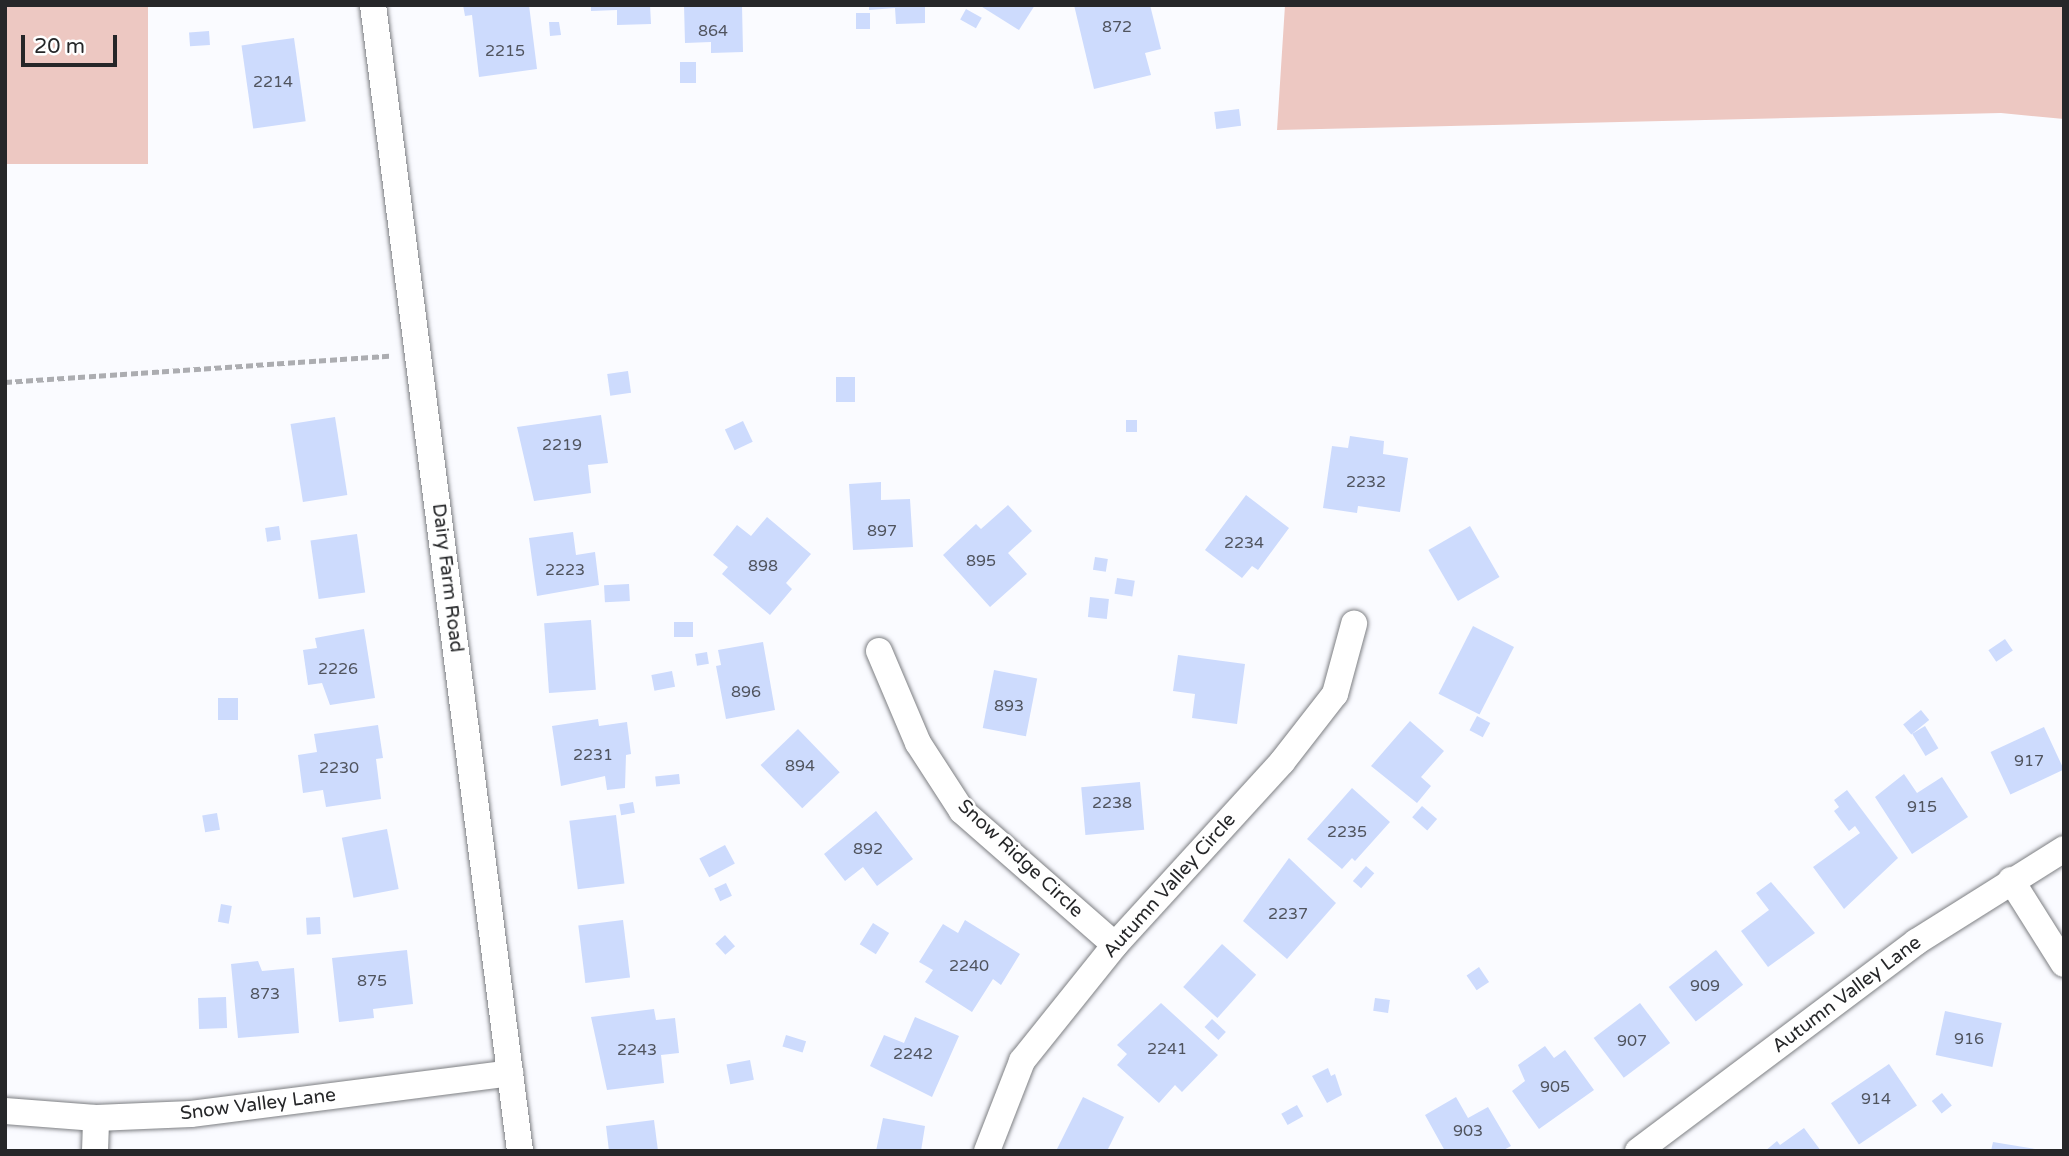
<!DOCTYPE html>
<html>
<head>
<meta charset="utf-8">
<style>
	body { margin:0 }
	#map { position:relative; width:2069px; height:1156px; overflow:hidden; background:#fafbff; font-family:"Varela Round",sans-serif }
	div>[style] { position:absolute }
	[style*='--x'] { left:calc(var(--x)*1px); top:calc(var(--y)*1px); width:calc(var(--w)*1px); rotate:calc(var(--a)*1deg) }
	.green>* { inset:0; background:#edc8c2; transform-origin:0 0 }
	.building>* { inset:0; background:#cddbfd; transform-origin:0 0 }
	.path>* { height:4.5px; margin-top:-2.25px; transform-origin:0; background:repeating-linear-gradient(90deg,#acadb1 0 7px,transparent 0 10.5px) }
	.roads { filter:drop-shadow(0 0 2px #7d7f83) drop-shadow(0 0 2px #7d7f83) }
	.street>* { height:26px; margin:-13px; padding:0 13px; transform-origin:13px; border-radius:13px; background:#fff }
	span { translate:-50% -50%; white-space:nowrap; text-align:center; line-height:1.15; -webkit-text-stroke:5px #fff; paint-order:stroke }
	.number-label { font-size:16px; color:#50545e }
	.number-label span { -webkit-text-stroke-width:0 }
	.street-label { font-size:19px; color:#262729 }
	.frame { position:absolute; inset:0; border:7px solid #262729; pointer-events:none }
	.scale { position:absolute; left:21px; top:35px; width:96px; height:32px; box-sizing:border-box; border:4px solid #262729; border-top:0; padding-left:9px; font-size:21px; line-height:24px; white-space:nowrap; color:#262729; -webkit-text-stroke:5px #fff; paint-order:stroke }
</style>
</head>
<body>
<div id="map">
	<div class="green">
		<div style="left:5px;top:5px;width:143px;height:159px"></div>
		<div style="clip-path:polygon(1285px 5px,2064px 5px,2064px 119px,2001px 113px,1277px 130px)"></div>
	</div>
	<div class="building">
		<div style="clip-path:polygon(463px 5px,529px 5px,537px 69px,479px 77px,472px 15px,465px 16px)"></div>
		<div style="clip-path:polygon(591px 5px,650px 5px,651px 24px,617px 25px,617px 10px,591px 11px)"></div>
		<div style="clip-path:polygon(684px 5px,742px 5px,743px 52px,711px 53px,711px 42px,685px 43px)"></div>
		<div style="clip-path:polygon(869px 5px,925px 5px,925px 23px,896px 24px,895px 8px,869px 10px)"></div>
		<div style="clip-path:polygon(979px 5px,1035px 5px,1019px 30px)"></div>
		<div style="clip-path:polygon(1074px 5px,1150px 5px,1161px 49px,1145px 53px,1151px 75px,1094px 89px)"></div>
		<div style="left:966px;top:9px;width:18px;height:12px;rotate:29deg"></div>
		<div style="left:856px;top:13px;width:14px;height:16px"></div>
		<div style="clip-path:polygon(549px 22px,559px 22px,561px 35px,550px 36px)"></div>
		<div style="left:209px;top:31px;width:14px;height:20px;rotate:86deg"></div>
		<div style="left:294px;top:38px;width:84px;height:53px;rotate:82deg"></div>
		<div style="left:680px;top:62px;width:16px;height:21px"></div>
		<div style="left:1239px;top:109px;width:17px;height:25px;rotate:83deg"></div>
		<div style="left:628px;top:371px;width:22px;height:21px;rotate:82deg"></div>
		<div style="left:836px;top:377px;width:19px;height:25px"></div>
		<div style="clip-path:polygon(601px 415px,608px 463px,588px 465px,591px 493px,534px 501px,517px 427px)"></div>
		<div style="left:335px;top:417px;width:79px;height:45px;rotate:81deg"></div>
		<div style="left:1126px;top:420px;width:11px;height:12px"></div>
		<div style="left:743px;top:421px;width:23px;height:20px;rotate:65deg"></div>
		<div style="clip-path:polygon(1350px 436px,1384px 441px,1383px 454px,1408px 458px,1400px 512px,1358px 506px,1357px 513px,1323px 508px,1332px 446px,1348px 448px)"></div>
		<div style="clip-path:polygon(881px 482px,881px 500px,910px 499px,913px 547px,853px 550px,849px 484px)"></div>
		<div style="clip-path:polygon(1246px 495px,1289px 528px,1258px 570px,1252px 566px,1242px 578px,1205px 550px)"></div>
		<div style="clip-path:polygon(1008px 505px,1032px 531px,1008px 553px,1027px 574px,990px 607px,943px 555px,976px 524px,981px 529px)"></div>
		<div style="clip-path:polygon(767px 517px,811px 554px,786px 583px,792px 589px,770px 615px,722px 574px,728px 567px,713px 555px,737px 525px,751px 536px)"></div>
		<div style="left:279px;top:526px;width:14px;height:14px;rotate:82deg"></div>
		<div style="left:1470px;top:526px;width:59px;height:48px;rotate:60deg"></div>
		<div style="clip-path:polygon(573px 532px,576px 555px,595px 552px,599px 585px,537px 596px,529px 538px)"></div>
		<div style="left:357px;top:534px;width:59px;height:47px;rotate:82deg"></div>
		<div style="left:1095px;top:557px;width:13px;height:13px;rotate:9deg"></div>
		<div style="left:1117px;top:578px;width:18px;height:16px;rotate:9deg"></div>
		<div style="left:629px;top:584px;width:17px;height:25px;rotate:87deg"></div>
		<div style="left:1090px;top:597px;width:19px;height:20px;rotate:6deg"></div>
		<div style="left:591px;top:620px;width:70px;height:47px;rotate:86deg"></div>
		<div style="left:674px;top:622px;width:19px;height:15px"></div>
		<div style="left:1473px;top:626px;width:46px;height:76px;rotate:27deg"></div>
		<div style="clip-path:polygon(364px 629px,375px 698px,330px 705px,322px 683px,308px 685px,303px 650px,317px 648px,315px 638px)"></div>
		<div style="left:2005px;top:639px;width:14px;height:20px;rotate:56deg"></div>
		<div style="clip-path:polygon(763px 642px,775px 710px,726px 719px,716px 666px,721px 665px,718px 650px)"></div>
		<div style="left:707px;top:652px;width:12px;height:12px;rotate:81deg"></div>
		<div style="clip-path:polygon(1178px 655px,1245px 664px,1237px 724px,1192px 718px,1195px 694px,1173px 691px)"></div>
		<div style="left:994px;top:670px;width:44px;height:59px;rotate:11deg"></div>
		<div style="left:672px;top:671px;width:16px;height:21px;rotate:79deg"></div>
		<div style="left:218px;top:698px;width:20px;height:22px"></div>
		<div style="left:1921px;top:710px;width:13px;height:23px;rotate:51deg"></div>
		<div style="left:1477px;top:716px;width:15px;height:16px;rotate:28deg"></div>
		<div style="clip-path:polygon(598px 719px,599px 726px,627px 722px,631px 754px,626px 755px,625px 788px,607px 790px,605px 776px,561px 786px,552px 726px)"></div>
		<div style="clip-path:polygon(1410px 721px,1444px 751px,1421px 777px,1431px 786px,1417px 803px,1371px 766px)"></div>
		<div style="clip-path:polygon(378px 725px,383px 758px,376px 759px,381px 799px,326px 807px,323px 790px,303px 793px,298px 755px,317px 752px,314px 734px)"></div>
		<div style="left:1925px;top:726px;width:26px;height:15px;rotate:59deg"></div>
		<div style="left:2044px;top:727px;width:47px;height:59px;rotate:65deg"></div>
		<div style="left:798px;top:729px;width:60px;height:52px;rotate:46deg"></div>
		<div style="left:679px;top:774px;width:10px;height:24px;rotate:84deg"></div>
		<div style="clip-path:polygon(1904px 774px,1917px 793px,1942px 777px,1968px 817px,1912px 854px,1875px 797px)"></div>
		<div style="left:1140px;top:782px;width:48px;height:59px;rotate:85deg"></div>
		<div style="clip-path:polygon(1352px 788px,1390px 822px,1355px 861px,1352px 858px,1342px 869px,1307px 839px)"></div>
		<div style="clip-path:polygon(1847px 790px,1898px 858px,1844px 909px,1813px 867px,1860px 833px,1855px 826px,1849px 831px,1834px 811px,1839px 807px,1834px 800px)"></div>
		<div style="left:633px;top:802px;width:11px;height:14px;rotate:80deg"></div>
		<div style="left:1422px;top:806px;width:20px;height:15px;rotate:41deg"></div>
		<div style="clip-path:polygon(876px 811px,913px 859px,877px 886px,863px 867px,845px 881px,824px 854px)"></div>
		<div style="left:217px;top:813px;width:17px;height:15px;rotate:80deg"></div>
		<div style="left:616px;top:815px;width:69px;height:47px;rotate:83deg"></div>
		<div style="left:387px;top:829px;width:61px;height:46px;rotate:79deg"></div>
		<div style="left:725px;top:845px;width:21px;height:29px;rotate:62deg"></div>
		<div style="clip-path:polygon(1289px 858px,1336px 903px,1287px 959px,1243px 921px)"></div>
		<div style="left:1366px;top:866px;width:11px;height:20px;rotate:41deg"></div>
		<div style="clip-path:polygon(1771px 882px,1815px 933px,1768px 967px,1741px 931px,1769px 910px,1756px 893px)"></div>
		<div style="left:726px;top:883px;width:14px;height:13px;rotate:65deg"></div>
		<div style="left:221px;top:904px;width:11px;height:18px;rotate:10deg"></div>
		<div style="left:320px;top:917px;width:17px;height:14px;rotate:87deg"></div>
		<div style="left:623px;top:920px;width:58px;height:45px;rotate:83deg"></div>
		<div style="clip-path:polygon(965px 920px,1020px 954px,1001px 985px,993px 979px,972px 1012px,925px 982px,933px 970px,919px 962px,943px 924px,958px 933px)"></div>
		<div style="left:873px;top:923px;width:19px;height:25px;rotate:32deg"></div>
		<div style="left:725px;top:935px;width:15px;height:13px;rotate:48deg"></div>
		<div style="left:1222px;top:944px;width:46px;height:58px;rotate:42deg"></div>
		<div style="clip-path:polygon(407px 950px,413px 1004px,373px 1009px,374px 1018px,339px 1022px,332px 958px)"></div>
		<div style="left:1716px;top:950px;width:44px;height:60px;rotate:52deg"></div>
		<div style="clip-path:polygon(258px 961px,262px 971px,294px 968px,299px 1033px,238px 1038px,231px 964px)"></div>
		<div style="left:1479px;top:967px;width:18px;height:15px;rotate:56deg"></div>
		<div style="left:226px;top:997px;width:31px;height:28px;rotate:88deg"></div>
		<div style="left:1375px;top:998px;width:15px;height:13px;rotate:8deg"></div>
		<div style="clip-path:polygon(1161px 1003px,1218px 1055px,1182px 1092px,1175px 1085px,1159px 1103px,1117px 1065px,1127px 1054px,1117px 1045px)"></div>
		<div style="left:1640px;top:1003px;width:50px;height:58px;rotate:53deg"></div>
		<div style="clip-path:polygon(654px 1009px,656px 1020px,675px 1018px,679px 1053px,661px 1055px,664px 1083px,607px 1090px,591px 1017px)"></div>
		<div style="left:1945px;top:1011px;width:58px;height:45px;rotate:12deg"></div>
		<div style="clip-path:polygon(915px 1017px,959px 1036px,932px 1097px,870px 1066px,884px 1035px,904px 1043px)"></div>
		<div style="left:1212px;top:1019px;width:19px;height:11px;rotate:43deg"></div>
		<div style="left:786px;top:1035px;width:21px;height:12px;rotate:17deg"></div>
		<div style="clip-path:polygon(1545px 1046px,1554px 1058px,1565px 1050px,1594px 1090px,1539px 1129px,1512px 1091px,1525px 1081px,1518px 1065px)"></div>
		<div style="left:750px;top:1060px;width:20px;height:24px;rotate:79deg"></div>
		<div style="left:1889px;top:1064px;width:50px;height:70px;rotate:56deg"></div>
		<div style="clip-path:polygon(1328px 1068px,1331px 1076px,1335px 1074px,1342px 1095px,1327px 1103px,1312px 1076px)"></div>
		<div style="left:1942px;top:1093px;width:16px;height:13px;rotate:52deg"></div>
		<div style="clip-path:polygon(1083px 1097px,1124px 1117px,1107px 1151px,1057px 1149px)"></div>
		<div style="clip-path:polygon(1456px 1097px,1468px 1118px,1488px 1107px,1511px 1146px,1502px 1151px,1445px 1151px,1425px 1115px)"></div>
		<div style="left:1297px;top:1105px;width:13px;height:18px;rotate:61deg"></div>
		<div style="clip-path:polygon(883px 1118px,925px 1126px,921px 1151px,876px 1151px)"></div>
		<div style="clip-path:polygon(654px 1120px,658px 1151px,609px 1151px,606px 1126px)"></div>
		<div style="clip-path:polygon(1804px 1128px,1821px 1151px,1765px 1151px,1777px 1141px,1780px 1145px)"></div>
		<div style="clip-path:polygon(1993px 1142px,2035px 1149px,2035px 1151px,1991px 1151px)"></div>
	</div>
	<div class="path">
		<div style="--x:5;--y:382;--w:385;--a:-3.9"></div>
	</div>
	<div class="roads">
		<div class="street">
			<div style="--x:373;--y:5;--w:1155;--a:82.69"></div>
			<div style="--x:879;--y:651;--w:100;--a:67"></div>
			<div style="--x:918;--y:743;--w:81;--a:57.1"></div>
			<div style="--x:962;--y:811;--w:203;--a:41.2"></div>
			<div style="--x:2011;--y:880;--w:99;--a:57.8"></div>
			<div style="--x:5;--y:1111;--w:91;--a:4.4"></div>
			<div style="--x:96;--y:1118;--w:95;--a:-2.4"></div>
			<div style="--x:191;--y:1114;--w:322;--a:-7.3"></div>
			<div style="--x:95;--y:1151;--w:33;--a:-88"></div>
			<div style="--x:987;--y:1151;--w:97;--a:-68.7"></div>
			<div style="--x:1022;--y:1061;--w:149;--a:-51.3"></div>
			<div style="--x:1115;--y:945;--w:248;--a:-47.6"></div>
			<div style="--x:1282;--y:762;--w:86;--a:-52.1"></div>
			<div style="--x:1335;--y:694;--w:73;--a:-74.8"></div>
			<div style="--x:1638;--y:1151;--w:348;--a:-36.9"></div>
			<div style="--x:1916;--y:942;--w:175;--a:-32.1"></div>
		</div>
	</div>
	<div class="number-label">
		<span style="left:1117px;top:27px">872</span>
		<span style="left:713px;top:31px">864</span>
		<span style="left:505px;top:51px">2215</span>
		<span style="left:273px;top:82px">2214</span>
		<span style="left:562px;top:445px">2219</span>
		<span style="left:1366px;top:482px">2232</span>
		<span style="left:882px;top:531px">897</span>
		<span style="left:1244px;top:543px">2234</span>
		<span style="left:981px;top:561px">895</span>
		<span style="left:763px;top:566px">898</span>
		<span style="left:565px;top:570px">2223</span>
		<span style="left:338px;top:669px">2226</span>
		<span style="left:746px;top:692px">896</span>
		<span style="left:1009px;top:706px">893</span>
		<span style="left:593px;top:755px">2231</span>
		<span style="left:2029px;top:761px">917</span>
		<span style="left:800px;top:766px">894</span>
		<span style="left:339px;top:768px">2230</span>
		<span style="left:1112px;top:803px">2238</span>
		<span style="left:1922px;top:807px">915</span>
		<span style="left:1347px;top:832px">2235</span>
		<span style="left:868px;top:849px">892</span>
		<span style="left:1288px;top:914px">2237</span>
		<span style="left:969px;top:966px">2240</span>
		<span style="left:372px;top:981px">875</span>
		<span style="left:1705px;top:986px">909</span>
		<span style="left:265px;top:994px">873</span>
		<span style="left:1969px;top:1039px">916</span>
		<span style="left:1632px;top:1041px">907</span>
		<span style="left:1167px;top:1049px">2241</span>
		<span style="left:637px;top:1050px">2243</span>
		<span style="left:913px;top:1054px">2242</span>
		<span style="left:1555px;top:1087px">905</span>
		<span style="left:1876px;top:1099px">914</span>
		<span style="left:1468px;top:1131px">903</span>
	</div>
	<div class="street-label">
		<span style="left:447px;top:578px;rotate:83deg">Dairy Farm Road</span>
		<span style="left:1020px;top:859px;rotate:43deg">Snow Ridge Circle</span>
		<span style="left:1170px;top:886px;rotate:-48deg">Autumn Valley Circle</span>
		<span style="left:1847px;top:995px;rotate:-37deg">Autumn Valley Lane</span>
		<span style="left:258px;top:1105px;rotate:-7deg">Snow Valley Lane</span>
	</div>
	<div class="frame"></div>
	<div class="scale">20 m</div>
</div>
</body>
</html>
